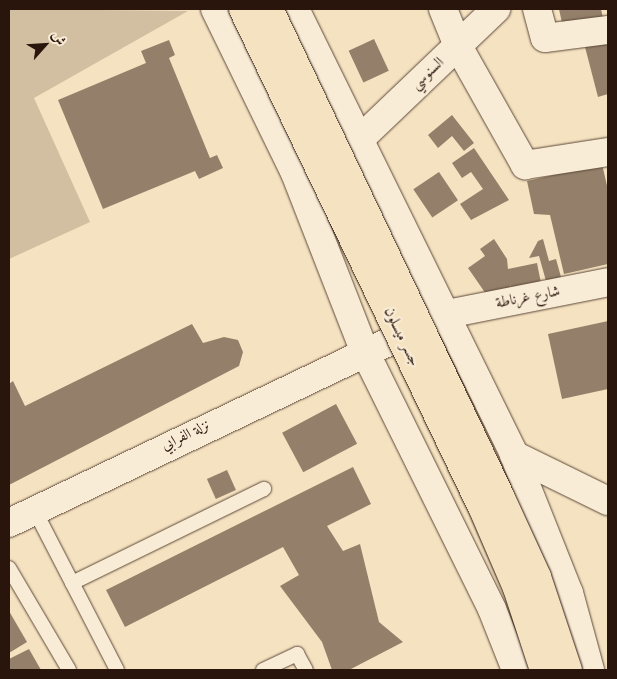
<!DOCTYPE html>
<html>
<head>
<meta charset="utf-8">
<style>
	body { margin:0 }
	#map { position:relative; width:617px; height:679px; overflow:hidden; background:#f5e2c0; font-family:"Old Standard TT",Amiri,serif }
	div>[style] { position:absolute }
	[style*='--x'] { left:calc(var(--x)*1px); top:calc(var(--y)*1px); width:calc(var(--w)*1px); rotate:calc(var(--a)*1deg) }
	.green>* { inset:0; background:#d2bfa1 }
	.building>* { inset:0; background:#94806a; transform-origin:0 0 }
	.roads { filter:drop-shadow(0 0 1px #5d4839) drop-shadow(0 0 1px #5d4839) }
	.service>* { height:14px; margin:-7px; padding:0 7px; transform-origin:7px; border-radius:7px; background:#f8ecd6 }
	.minor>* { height:28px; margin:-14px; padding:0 14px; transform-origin:14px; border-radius:14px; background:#f8ecd6 }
	.tertiary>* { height:28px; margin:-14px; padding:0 14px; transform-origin:14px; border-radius:14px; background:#f8ecd6 }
	.secondary>* { height:28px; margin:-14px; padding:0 14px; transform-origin:14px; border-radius:14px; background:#f8ecd6 }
	.bridges { filter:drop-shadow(0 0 1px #2a150c) drop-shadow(0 0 1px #2a150c) }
	.primary-bridge>* { height:28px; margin:-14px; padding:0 14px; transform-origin:14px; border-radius:14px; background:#f5e2c0 }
	span { translate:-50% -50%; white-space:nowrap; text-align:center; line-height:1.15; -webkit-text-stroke:4.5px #f8ecd6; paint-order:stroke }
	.street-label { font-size:15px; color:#2a150c }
	.frame { position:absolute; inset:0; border:10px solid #2a150c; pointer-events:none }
	.north { position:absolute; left:20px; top:20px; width:50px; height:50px; -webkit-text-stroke:4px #f8ecd6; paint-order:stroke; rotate:64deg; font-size:14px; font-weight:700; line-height:20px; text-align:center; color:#2a150c }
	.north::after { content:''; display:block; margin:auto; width:18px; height:22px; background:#2a150c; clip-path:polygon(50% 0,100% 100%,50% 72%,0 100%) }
</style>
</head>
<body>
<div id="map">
	<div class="green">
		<div style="clip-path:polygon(9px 9px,188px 11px,34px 98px,90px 222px,9px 259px)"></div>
	</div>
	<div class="building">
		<div style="clip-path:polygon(559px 9px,601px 9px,604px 23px,564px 32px)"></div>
		<div style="left:374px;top:39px;width:35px;height:28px;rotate:65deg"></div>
		<div style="clip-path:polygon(169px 40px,175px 55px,169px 58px,210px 158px,217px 155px,223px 168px,199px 179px,195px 171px,103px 209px,58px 100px,146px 63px,141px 51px)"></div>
		<div style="clip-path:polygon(608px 41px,608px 94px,598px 97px,585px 47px)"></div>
		<div style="clip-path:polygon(452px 115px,474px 143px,464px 151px,452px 136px,438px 148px,428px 135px)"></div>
		<div style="clip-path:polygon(474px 148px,509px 200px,471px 220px,460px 204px,483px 189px,471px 172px,462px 178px,452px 163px)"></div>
		<div style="clip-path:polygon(602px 164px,608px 190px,608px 264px,564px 274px,550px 215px,534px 214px,527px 181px)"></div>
		<div style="left:439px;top:172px;width:34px;height:31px;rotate:56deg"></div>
		<div style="clip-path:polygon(494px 239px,507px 259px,508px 269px,537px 263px,541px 283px,511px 290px,510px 284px,510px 292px,486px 294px,468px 268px,485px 256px,480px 249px)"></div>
		<div style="clip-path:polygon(543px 239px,549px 261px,556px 259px,561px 277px,546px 281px,539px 256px,529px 258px,538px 241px)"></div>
		<div style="clip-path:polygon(608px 321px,608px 389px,562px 399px,548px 334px)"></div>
		<div style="clip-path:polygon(192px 324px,203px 343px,224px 337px,238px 340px,243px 352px,239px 366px,9px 485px,9px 384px,13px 381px,25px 406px)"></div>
		<div style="left:336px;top:404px;width:45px;height:61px;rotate:62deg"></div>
		<div style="clip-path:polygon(353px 467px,371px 504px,327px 526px,343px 551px,360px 544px,379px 622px,403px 642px,349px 670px,332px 670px,322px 642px,280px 586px,299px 575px,283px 547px,125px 627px,106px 590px)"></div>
		<div style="left:227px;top:470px;width:22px;height:22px;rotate:66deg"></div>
		<div style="clip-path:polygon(9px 611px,27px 642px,9px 653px)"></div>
		<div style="clip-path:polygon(29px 649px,41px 670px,9px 670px,9px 659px)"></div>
	</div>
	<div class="roads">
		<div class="service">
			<div style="--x:34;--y:509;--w:181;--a:62.7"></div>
			<div style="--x:9;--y:568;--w:118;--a:59.5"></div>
			<div style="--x:72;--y:583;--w:214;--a:-26.1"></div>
			<div style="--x:263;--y:670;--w:38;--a:-25"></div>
			<div style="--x:297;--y:654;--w:18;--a:61"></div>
		</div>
		<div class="minor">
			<div style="--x:443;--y:9;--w:40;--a:68"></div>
			<div style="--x:458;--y:46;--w:137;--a:60.6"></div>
			<div style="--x:525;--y:165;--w:84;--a:-8.9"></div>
			<div style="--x:537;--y:9;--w:30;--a:75"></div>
			<div style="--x:545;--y:38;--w:64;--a:-7.2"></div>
			<div style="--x:514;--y:455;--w:105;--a:26.1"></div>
		</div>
		<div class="tertiary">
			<div style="--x:359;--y:140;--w:190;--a:-43.7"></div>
		</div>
		<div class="secondary">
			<div style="--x:215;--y:9;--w:182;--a:64"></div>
			<div style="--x:295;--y:173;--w:190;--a:68.7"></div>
			<div style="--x:364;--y:350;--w:289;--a:63.7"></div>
			<div style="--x:492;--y:609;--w:66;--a:68.5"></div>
			<div style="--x:295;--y:9;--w:497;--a:63.8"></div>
			<div style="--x:514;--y:455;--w:149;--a:68.3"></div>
			<div style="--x:569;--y:593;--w:80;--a:74.7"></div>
			<div style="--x:9;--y:523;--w:485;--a:-25.5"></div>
			<div style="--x:447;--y:314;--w:164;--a:-11.2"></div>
		</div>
	</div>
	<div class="bridges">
		<div class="primary-bridge">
			<div style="--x:243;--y:9;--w:555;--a:64.36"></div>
			<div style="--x:483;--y:509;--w:86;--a:66.7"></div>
			<div style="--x:517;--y:588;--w:86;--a:71.8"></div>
			<div style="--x:269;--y:9;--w:539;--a:64.62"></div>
			<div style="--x:500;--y:496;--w:89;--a:65.4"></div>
			<div style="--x:537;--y:577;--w:98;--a:71.6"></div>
		</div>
	</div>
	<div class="street-label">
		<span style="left:428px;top:74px;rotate:-43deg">السنوسي</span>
		<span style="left:528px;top:298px;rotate:-11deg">شارع غرناطة</span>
		<span style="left:401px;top:337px;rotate:64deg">جسر ميسلون</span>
		<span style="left:186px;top:436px;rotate:-26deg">نزلة الفرابي</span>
	</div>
	<div class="frame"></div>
	<div class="north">ش</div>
</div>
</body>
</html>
